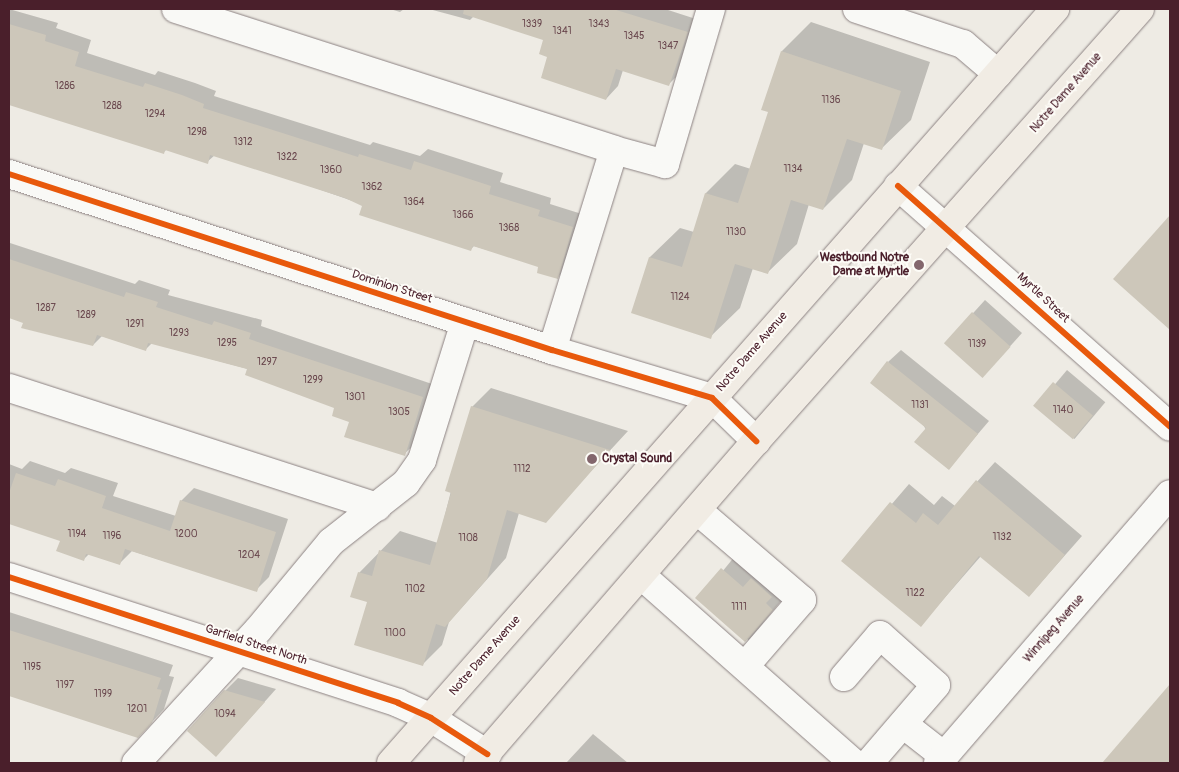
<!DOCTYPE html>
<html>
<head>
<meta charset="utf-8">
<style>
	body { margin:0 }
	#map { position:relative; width:1179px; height:772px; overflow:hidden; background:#eeebe4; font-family:Pangolin,sans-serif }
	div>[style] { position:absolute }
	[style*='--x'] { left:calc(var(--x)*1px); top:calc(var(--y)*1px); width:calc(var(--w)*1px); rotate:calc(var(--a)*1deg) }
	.shadow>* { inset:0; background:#0003; transform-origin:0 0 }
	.building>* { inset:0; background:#cdc7ba; transform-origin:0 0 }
	.roads { filter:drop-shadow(0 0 1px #8c8282) drop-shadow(0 0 1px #8c8282) }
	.minor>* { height:28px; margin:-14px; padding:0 14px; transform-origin:14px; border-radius:14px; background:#f9f9f6 }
	.major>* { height:28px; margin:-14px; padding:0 14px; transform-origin:14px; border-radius:14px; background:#f1ece4 }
	.cycleway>* { height:6px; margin:-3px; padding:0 3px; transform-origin:3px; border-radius:3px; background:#e8590c }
	.dots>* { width:14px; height:14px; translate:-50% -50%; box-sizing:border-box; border:2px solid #fdfcf7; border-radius:50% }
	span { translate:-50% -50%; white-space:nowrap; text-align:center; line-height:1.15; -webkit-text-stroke:4px #fdfcf7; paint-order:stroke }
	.number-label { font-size:10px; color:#6b494f }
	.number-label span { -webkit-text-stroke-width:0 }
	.street-label { font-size:12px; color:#4a1f2b }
	.poi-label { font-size:12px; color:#4a1f2b; font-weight:700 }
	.right { translate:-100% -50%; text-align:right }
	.left { translate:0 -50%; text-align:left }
	.frame { position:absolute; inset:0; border:10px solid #4a1f2b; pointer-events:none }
</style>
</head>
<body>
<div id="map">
	<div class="shadow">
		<div style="clip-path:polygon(9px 9px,58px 23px,56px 28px,91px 40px,87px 53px,155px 75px,158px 71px,195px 83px,216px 91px,214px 96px,370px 145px,373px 142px,420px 156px,428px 149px,503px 173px,500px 182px,551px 198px,550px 204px,585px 215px,570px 265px,557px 278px,540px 266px,474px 246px,471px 249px,364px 205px,264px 170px,215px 155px,207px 162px,167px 149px,164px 152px,9px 102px)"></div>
		<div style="clip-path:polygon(390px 9px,404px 9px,400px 12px)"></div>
		<div style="clip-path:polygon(429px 9px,665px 9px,699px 20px,681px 72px,669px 84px,623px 70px,618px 86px,606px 99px,549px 56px,545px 39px,474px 16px,470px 20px)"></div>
		<div style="clip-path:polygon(811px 22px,930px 62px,911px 120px,881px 149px,864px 143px,852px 180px,823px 209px,809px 204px,797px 244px,767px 273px,753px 268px,740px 308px,710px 337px,633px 312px,650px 257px,680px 228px,694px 232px,706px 193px,735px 164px,751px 169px,769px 111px,763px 109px,782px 51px)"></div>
		<div style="clip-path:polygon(1170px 217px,1170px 328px,1115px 279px)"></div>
		<div style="clip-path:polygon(10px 243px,135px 284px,139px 280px,170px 290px,168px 295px,262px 320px,261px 326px,435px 385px,417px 442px,404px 454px,350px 421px,336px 407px,248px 369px,152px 343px,145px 350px,102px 336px,93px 345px,23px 327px,24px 322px,9px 317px)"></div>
		<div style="clip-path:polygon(985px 300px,1022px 333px,995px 363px,946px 343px)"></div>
		<div style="clip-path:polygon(901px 350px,989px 421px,948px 469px,888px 362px)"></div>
		<div style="left:1067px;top:370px;width:50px;height:48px;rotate:40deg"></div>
		<div style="clip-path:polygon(491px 388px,628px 431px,545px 521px,519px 513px,506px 558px,449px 622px,442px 645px,423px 664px,369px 601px,359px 573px,400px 531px,438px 543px,472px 407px)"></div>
		<div style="clip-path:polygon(30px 461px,65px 473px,71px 468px,118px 483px,113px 496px,176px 516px,181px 501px,194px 488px,288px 519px,269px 577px,256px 590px,132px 551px,119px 564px,89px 554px,84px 559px,61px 540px,9px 522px,9px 464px,22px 469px)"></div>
		<div style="clip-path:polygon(995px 462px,1082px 536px,1029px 596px,981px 556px,921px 625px,843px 561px,909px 484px,934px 505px,942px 496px,955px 506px)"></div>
		<div style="left:735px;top:556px;width:64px;height:57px;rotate:39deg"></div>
		<div style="clip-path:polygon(9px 612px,173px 665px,169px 676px,174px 677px,164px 709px,150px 724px,9px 688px)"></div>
		<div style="clip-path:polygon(238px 678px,276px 689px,228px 743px,225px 691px)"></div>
		<div style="clip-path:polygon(1170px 686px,1170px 763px,1103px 763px)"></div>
		<div style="clip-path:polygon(593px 734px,628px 763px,566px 763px)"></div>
	</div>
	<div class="building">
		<div style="clip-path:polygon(464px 9px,613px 9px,688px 32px,669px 86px,616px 69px,606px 100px,541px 78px,547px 57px,539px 54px,543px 40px,463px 14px)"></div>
		<div style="clip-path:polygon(9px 24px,46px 35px,45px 41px,79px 52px,75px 66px,143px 87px,145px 83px,182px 95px,204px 104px,203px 108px,358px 157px,359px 154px,411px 170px,414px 161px,491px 186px,489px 194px,540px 210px,538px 216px,573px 227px,558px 279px,537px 273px,538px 267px,473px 246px,471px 251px,359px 215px,362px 206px,345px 198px,210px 155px,208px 164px,165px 150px,164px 154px,9px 105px)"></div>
		<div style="clip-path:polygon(781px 51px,901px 91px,882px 150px,847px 139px,823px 210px,791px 200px,768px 274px,735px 264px,711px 339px,631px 313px,649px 257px,682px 267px,705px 193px,738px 203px,768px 112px,761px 110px)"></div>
		<div style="clip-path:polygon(1170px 215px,1170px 330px,1113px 279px)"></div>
		<div style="clip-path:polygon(9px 259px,124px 297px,126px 292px,158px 302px,156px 307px,212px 325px,214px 321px,251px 333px,249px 339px,423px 397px,405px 456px,344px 437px,349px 422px,332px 416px,334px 408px,245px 375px,247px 369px,148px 343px,146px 351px,97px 335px,93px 346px,21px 328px,23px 323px,9px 318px)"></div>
		<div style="left:972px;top:312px;width:52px;height:42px;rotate:42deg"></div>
		<div style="clip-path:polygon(887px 361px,978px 434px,949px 470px,914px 442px,926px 428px,870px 383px)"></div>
		<div style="left:1053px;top:382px;width:52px;height:31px;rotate:40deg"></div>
		<div style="clip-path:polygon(471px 406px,610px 450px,546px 523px,507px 510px,487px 579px,445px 627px,436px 624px,423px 666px,354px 645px,367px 602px,350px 597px,358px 572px,372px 576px,379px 550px,430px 565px,451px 493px,445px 491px)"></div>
		<div style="clip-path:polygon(16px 473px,55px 486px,58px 479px,106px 496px,102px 508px,170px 531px,180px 500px,276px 532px,257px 592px,125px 549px,120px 565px,86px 554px,84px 561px,56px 551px,60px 541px,9px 524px,9px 493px)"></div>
		<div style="clip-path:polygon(976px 480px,1065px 555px,1029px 597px,979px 556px,921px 627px,841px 561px,890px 502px,916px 523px,923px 513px,938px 525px)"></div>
		<div style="clip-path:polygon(721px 568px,743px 587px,751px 578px,772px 597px,766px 603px,773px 610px,745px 642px,695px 598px)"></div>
		<div style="clip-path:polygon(9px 630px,161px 678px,157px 689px,162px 690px,152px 723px,138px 738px,9px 696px)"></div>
		<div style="clip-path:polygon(1170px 684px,1170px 763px,1102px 763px)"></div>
		<div style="clip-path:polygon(224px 690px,265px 702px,216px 757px,187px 731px)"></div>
	</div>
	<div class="roads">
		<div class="minor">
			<div style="--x:176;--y:9;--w:460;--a:17.8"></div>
			<div style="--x:857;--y:9;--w:112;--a:18.3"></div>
			<div style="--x:963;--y:44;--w:46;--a:40.6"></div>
			<div style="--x:9;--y:174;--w:571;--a:17.96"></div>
			<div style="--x:552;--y:350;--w:167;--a:16.7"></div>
			<div style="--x:712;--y:398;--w:62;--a:44.3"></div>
			<div style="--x:898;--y:186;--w:363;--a:41.5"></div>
			<div style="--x:552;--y:350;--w:209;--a:-72.8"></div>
			<div style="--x:614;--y:150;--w:53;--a:15.4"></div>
			<div style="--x:665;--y:164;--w:162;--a:-73.5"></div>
			<div style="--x:9;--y:388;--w:387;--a:17.9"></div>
			<div style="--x:698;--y:511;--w:137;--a:40.6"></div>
			<div style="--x:802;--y:600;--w:87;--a:130.8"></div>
			<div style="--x:642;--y:576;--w:282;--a:41.5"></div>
			<div style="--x:9;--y:577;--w:409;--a:17.9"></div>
			<div style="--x:398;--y:703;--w:36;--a:24"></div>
			<div style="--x:431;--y:718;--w:67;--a:32.7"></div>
			<div style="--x:844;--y:677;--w:55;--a:-49.4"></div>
			<div style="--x:880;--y:635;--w:75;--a:41.8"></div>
			<div style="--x:936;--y:685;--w:103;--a:130.7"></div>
			<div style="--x:903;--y:724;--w:52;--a:38"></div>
			<div style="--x:136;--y:763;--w:180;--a:-47.5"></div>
			<div style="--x:258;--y:630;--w:114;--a:-50.3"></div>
			<div style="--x:331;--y:542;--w:95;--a:-38.2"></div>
			<div style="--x:406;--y:483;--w:28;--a:-55"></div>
			<div style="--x:422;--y:460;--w:145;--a:-72.7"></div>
			<div style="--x:938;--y:763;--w:355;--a:-49.2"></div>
		</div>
		<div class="major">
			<div style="--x:391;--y:763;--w:1005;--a:-48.63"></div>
			<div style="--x:478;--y:763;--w:425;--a:-49.2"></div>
			<div style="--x:756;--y:441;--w:578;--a:-48.37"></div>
		</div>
	</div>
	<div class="cycleway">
		<div style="--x:9;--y:174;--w:571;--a:17.96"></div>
		<div style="--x:552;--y:350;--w:167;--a:16.7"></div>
		<div style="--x:712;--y:398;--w:62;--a:44.3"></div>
		<div style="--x:898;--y:186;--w:363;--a:41.5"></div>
		<div style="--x:9;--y:577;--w:409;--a:17.9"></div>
		<div style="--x:398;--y:703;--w:36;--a:24"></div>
		<div style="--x:431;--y:718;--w:67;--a:32.7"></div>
	</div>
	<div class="dots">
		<div style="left:919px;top:265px;background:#83666c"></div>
		<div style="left:592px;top:459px;background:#83666c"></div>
	</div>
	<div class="number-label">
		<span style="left:532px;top:25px">1339</span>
		<span style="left:599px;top:25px">1343</span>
		<span style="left:562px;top:32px">1341</span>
		<span style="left:634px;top:37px">1345</span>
		<span style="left:668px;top:47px">1347</span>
		<span style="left:65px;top:87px">1286</span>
		<span style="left:831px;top:101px">1136</span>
		<span style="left:112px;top:107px">1288</span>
		<span style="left:155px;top:115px">1294</span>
		<span style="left:197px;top:133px">1298</span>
		<span style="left:243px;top:143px">1312</span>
		<span style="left:287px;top:158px">1322</span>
		<span style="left:793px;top:170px">1134</span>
		<span style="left:331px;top:171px">1360</span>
		<span style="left:372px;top:188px">1362</span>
		<span style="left:414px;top:203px">1364</span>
		<span style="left:463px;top:216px">1366</span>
		<span style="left:509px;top:229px">1368</span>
		<span style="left:736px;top:233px">1130</span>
		<span style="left:680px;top:298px">1124</span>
		<span style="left:46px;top:309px">1287</span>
		<span style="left:86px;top:316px">1289</span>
		<span style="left:135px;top:325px">1291</span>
		<span style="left:179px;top:334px">1293</span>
		<span style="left:227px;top:344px">1295</span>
		<span style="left:977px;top:345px">1139</span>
		<span style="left:267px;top:363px">1297</span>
		<span style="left:313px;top:381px">1299</span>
		<span style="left:355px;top:398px">1301</span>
		<span style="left:920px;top:406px">1131</span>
		<span style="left:1063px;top:411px">1140</span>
		<span style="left:399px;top:413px">1305</span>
		<span style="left:522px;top:470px">1112</span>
		<span style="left:77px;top:535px">1194</span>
		<span style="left:186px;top:535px">1200</span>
		<span style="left:112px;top:537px">1196</span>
		<span style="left:1002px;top:538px">1132</span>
		<span style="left:468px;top:539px">1108</span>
		<span style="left:249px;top:556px">1204</span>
		<span style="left:415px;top:590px">1102</span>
		<span style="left:915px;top:594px">1122</span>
		<span style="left:739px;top:608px">1111</span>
		<span style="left:395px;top:634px">1100</span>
		<span style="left:32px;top:668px">1195</span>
		<span style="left:65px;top:686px">1197</span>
		<span style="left:103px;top:695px">1199</span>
		<span style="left:137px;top:710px">1201</span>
		<span style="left:225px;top:715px">1094</span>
	</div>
	<div class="street-label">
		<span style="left:1066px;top:93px;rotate:-49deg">Notre Dame Avenue</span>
		<span style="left:392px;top:287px;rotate:18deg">Dominion Street</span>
		<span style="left:1043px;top:298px;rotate:43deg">Myrtle Street</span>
		<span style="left:752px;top:352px;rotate:-49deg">Notre Dame Avenue</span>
		<span style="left:1054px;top:629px;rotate:-49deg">Winnipeg Avenue</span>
		<span style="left:256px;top:645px;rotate:18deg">Garfield Street North</span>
		<span style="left:485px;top:656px;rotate:-49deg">Notre Dame Avenue</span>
	</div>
	<div class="poi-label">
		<span class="right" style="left:909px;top:265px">Westbound Notre<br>Dame at Myrtle</span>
		<span class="left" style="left:602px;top:459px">Crystal Sound</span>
	</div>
	<div class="frame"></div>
</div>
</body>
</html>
